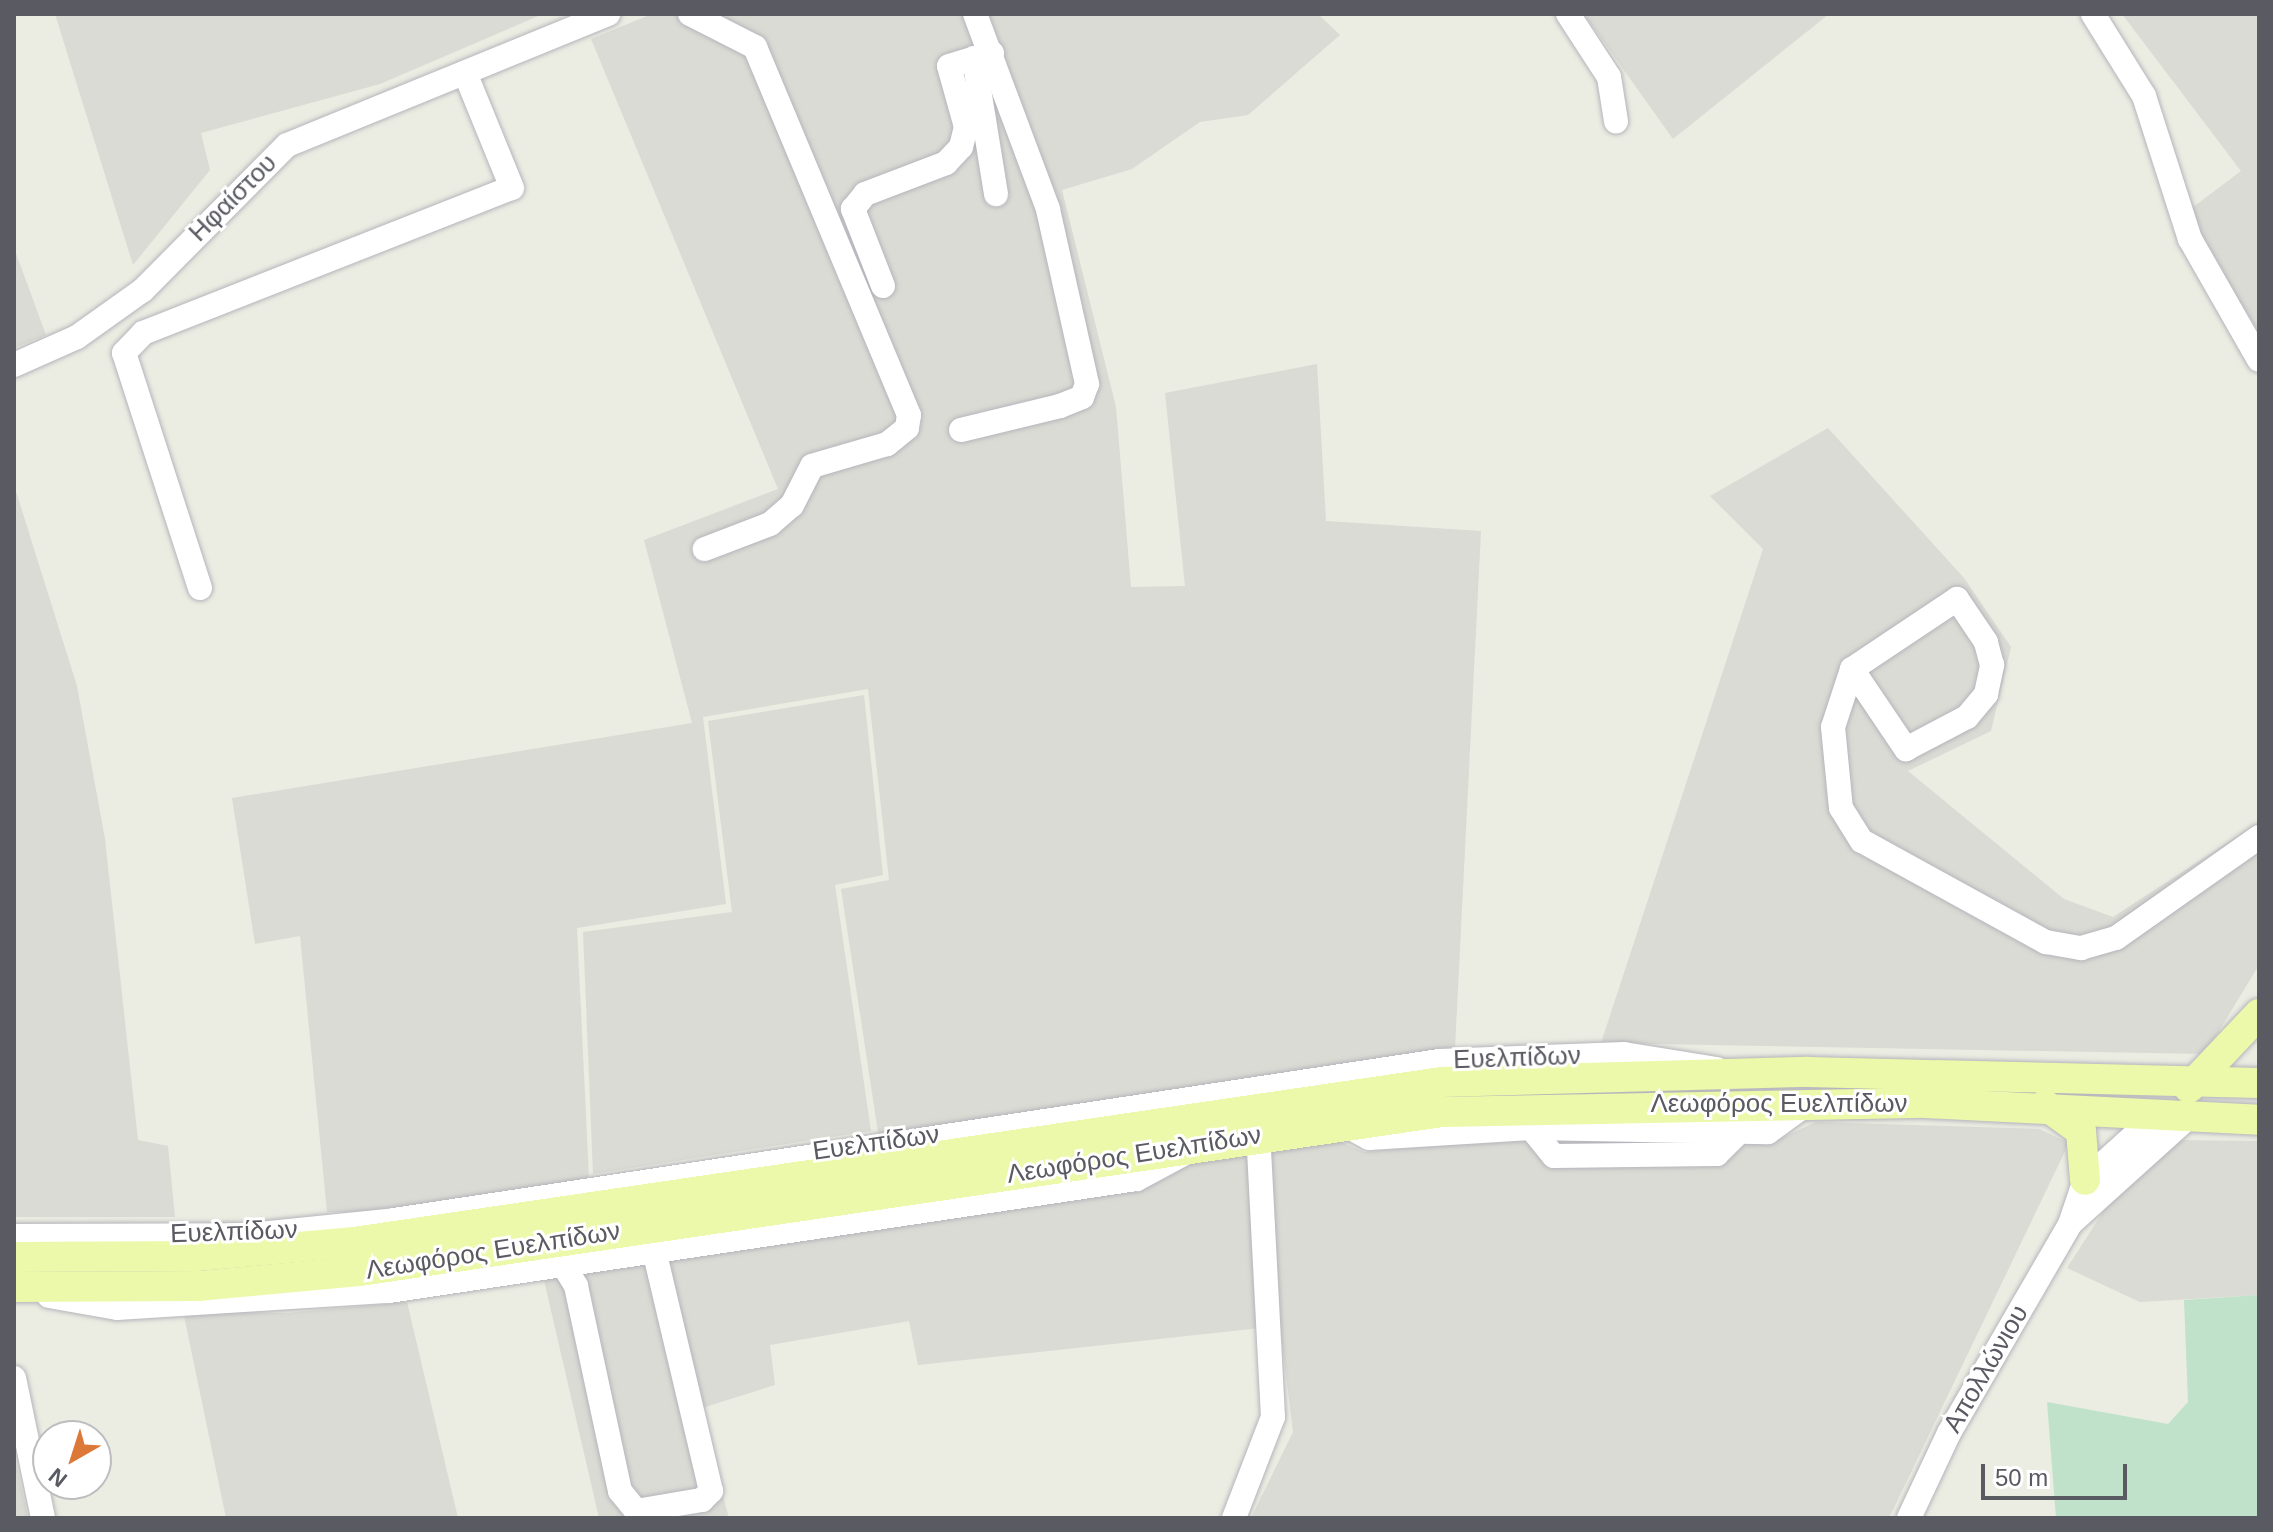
<!DOCTYPE html>
<html>
<head>
<meta charset="utf-8">
<style>
	body { margin:0 }
	#map { position:relative; width:2273px; height:1532px; overflow:hidden; background:#ebece2; font-family:Helvetica,sans-serif }
	div>[style] { position:absolute }
	[style*='--x'] { left:calc(var(--x)*1px); top:calc(var(--y)*1px); width:calc(var(--w)*1px); rotate:calc(var(--a)*1deg) }
	.industrial>* { inset:0; background:#dadbd4 }
	.green>* { inset:0; background:#c0e2cb }
	.roads { filter:drop-shadow(0 0 2px #b4b5bb) drop-shadow(0 0 2px #b4b5bb) }
	.minor>* { height:24px; margin:-12px; padding:0 12px; transform-origin:12px; border-radius:12px; background:#fff }
	.major>* { height:30px; margin:-15px; padding:0 15px; transform-origin:15px; border-radius:15px; background:#edf9aa }
	span { translate:-50% -50%; white-space:nowrap; text-align:center; line-height:1.15; -webkit-text-stroke:6px #fff; paint-order:stroke }
	.street-label { font-size:26px; color:#5a5b62 }
	.frame { position:absolute; inset:0; border:16px solid #5a5b62; pointer-events:none }
	.north { position:absolute; left:32px; top:1420px; width:80px; height:80px; box-sizing:border-box; background:#fff; border:2px solid #bdbdc0; border-radius:50%; rotate:219deg; font-size:22px; font-weight:700; line-height:32px; text-align:center; color:#5a5b62 }
	.north::after { content:''; display:block; margin:auto; width:28px; height:36px; background:#dc7838; clip-path:polygon(50% 0,100% 100%,50% 72%,0 100%) }
	.scale { position:absolute; left:1981px; top:1464px; width:146px; height:36px; box-sizing:border-box; border:4px solid #5a5b62; border-top:0; padding-left:10px; font-size:24px; line-height:28px; white-space:nowrap; color:#5a5b62; -webkit-text-stroke:6px #fff; paint-order:stroke }
</style>
</head>
<body>
<div id="map">
	<div class="industrial">
		<div style="clip-path:polygon(55px 14px,543px 14px,380px 84px,201px 133px,210px 170px,133px 265px)"></div>
		<div style="clip-path:polygon(652px 14px,1318px 14px,1340px 35px,1248px 115px,1200px 122px,1132px 169px,1062px 190px,1116px 407px,1131px 587px,1185px 586px,1165px 393px,1317px 364px,1326px 521px,1481px 531px,1454px 1068px,881px 1152px,841px 889px,889px 880px,868px 689px,703px 717px,726px 904px,577px 928px,589px 1178px,395px 1212px,327px 1212px,300px 936px,255px 944px,232px 798px,692px 723px,644px 540px,778px 489px,591px 39px)"></div>
		<div style="clip-path:polygon(1584px 14px,1829px 14px,1673px 139px)"></div>
		<div style="clip-path:polygon(2122px 14px,2259px 14px,2259px 333px,2205px 246px,2192px 208px,2241px 171px)"></div>
		<div style="clip-path:polygon(14px 248px,46px 335px,14px 348px)"></div>
		<div style="clip-path:polygon(1828px 428px,1964px 578px,2011px 647px,1991px 731px,1908px 771px,2064px 899px,2113px 917px,2259px 822px,2259px 965px,2205px 1054px,1601px 1043px,1763px 549px,1710px 496px)"></div>
		<div style="clip-path:polygon(14px 485px,77px 686px,105px 839px,138px 1140px,168px 1146px,175px 1217px,14px 1217px)"></div>
		<div style="clip-path:polygon(864px 695px,883px 875px,835px 885px,871px 1131px,593px 1174px,583px 932px,732px 912px,708px 721px)"></div>
		<div style="clip-path:polygon(1816px 1122px,2039px 1129px,2069px 1143px,1889px 1518px,1251px 1518px,1293px 1432px,1280px 1326px,918px 1365px,909px 1321px,770px 1345px,775px 1385px,699px 1409px,729px 1518px,599px 1518px,543px 1276px,1334px 1139px,1364px 1152px,1541px 1136px,1777px 1140px)"></div>
		<div style="clip-path:polygon(2175px 1140px,2259px 1141px,2259px 1295px,2140px 1302px,2067px 1268px,2115px 1193px)"></div>
		<div style="clip-path:polygon(407px 1302px,458px 1518px,226px 1518px,183px 1311px,286px 1313px)"></div>
		<div style="clip-path:polygon(14px 1453px,28px 1518px,14px 1518px)"></div>
	</div>
	<div class="green">
		<div style="clip-path:polygon(2259px 1295px,2259px 1518px,2056px 1518px,2047px 1402px,2168px 1424px,2188px 1402px,2184px 1300px)"></div>
	</div>
	<div class="roads">
		<div class="minor">
			<div style="--x:690;--y:14;--w:73;--a:26.9"></div>
			<div style="--x:755;--y:47;--w:399;--a:67.3"></div>
			<div style="--x:909;--y:415;--w:13;--a:99"></div>
			<div style="--x:907;--y:428;--w:26;--a:141"></div>
			<div style="--x:887;--y:444;--w:78;--a:163.7"></div>
			<div style="--x:812;--y:466;--w:44;--a:117.1"></div>
			<div style="--x:792;--y:505;--w:29;--a:139"></div>
			<div style="--x:770;--y:524;--w:70;--a:159"></div>
			<div style="--x:1568;--y:14;--w:75;--a:56.9"></div>
			<div style="--x:1609;--y:77;--w:45;--a:81"></div>
			<div style="--x:2093;--y:14;--w:97;--a:58.1"></div>
			<div style="--x:2144;--y:96;--w:150;--a:72.2"></div>
			<div style="--x:2190;--y:239;--w:139;--a:60.3"></div>
			<div style="--x:974;--y:58;--w:138;--a:80.8"></div>
			<div style="--x:883;--y:286;--w:83;--a:-111.3"></div>
			<div style="--x:853;--y:209;--w:19;--a:-51"></div>
			<div style="--x:865;--y:194;--w:87;--a:-20.9"></div>
			<div style="--x:946;--y:163;--w:22;--a:-47"></div>
			<div style="--x:961;--y:147;--w:21;--a:-76"></div>
			<div style="--x:966;--y:127;--w:63;--a:-105.6"></div>
			<div style="--x:949;--y:66;--w:45;--a:-16.8"></div>
			<div style="--x:14;--y:365;--w:69;--a:-24"></div>
			<div style="--x:77;--y:337;--w:81;--a:-35.5"></div>
			<div style="--x:143;--y:290;--w:204;--a:-45.2"></div>
			<div style="--x:287;--y:145;--w:347;--a:-22.2"></div>
			<div style="--x:961;--y:430;--w:102;--a:-13.6"></div>
			<div style="--x:1060;--y:406;--w:24;--a:-22"></div>
			<div style="--x:1082;--y:397;--w:14;--a:-69"></div>
			<div style="--x:1087;--y:384;--w:179;--a:-102.6"></div>
			<div style="--x:1048;--y:209;--w:208;--a:-110.5"></div>
			<div style="--x:200;--y:588;--w:247;--a:-107.9"></div>
			<div style="--x:124;--y:353;--w:28;--a:-46"></div>
			<div style="--x:143;--y:333;--w:396;--a:-21.5"></div>
			<div style="--x:512;--y:188;--w:124;--a:-112.2"></div>
			<div style="--x:1852;--y:669;--w:97;--a:56"></div>
			<div style="--x:1906;--y:749;--w:69;--a:-27.7"></div>
			<div style="--x:1967;--y:717;--w:30;--a:-50"></div>
			<div style="--x:1986;--y:694;--w:30;--a:-78"></div>
			<div style="--x:1992;--y:665;--w:24;--a:-105"></div>
			<div style="--x:1986;--y:642;--w:52;--a:-124"></div>
			<div style="--x:1957;--y:599;--w:126;--a:146.3"></div>
			<div style="--x:1852;--y:669;--w:61;--a:108.1"></div>
			<div style="--x:1833;--y:727;--w:81;--a:84.4"></div>
			<div style="--x:1841;--y:808;--w:39;--a:58"></div>
			<div style="--x:1862;--y:841;--w:210;--a:28.8"></div>
			<div style="--x:2046;--y:942;--w:36;--a:10"></div>
			<div style="--x:2081;--y:948;--w:36;--a:-16"></div>
			<div style="--x:2116;--y:938;--w:175;--a:-35.2"></div>
			<div style="--x:1343;--y:1124;--w:30;--a:28"></div>
			<div style="--x:1369;--y:1138;--w:162;--a:-3.5"></div>
			<div style="--x:1531;--y:1128;--w:237;--a:1"></div>
			<div style="--x:1768;--y:1132;--w:49;--a:-35.9"></div>
			<div style="--x:1531;--y:1128;--w:36;--a:51"></div>
			<div style="--x:1554;--y:1156;--w:163;--a:-0.7"></div>
			<div style="--x:1717;--y:1154;--w:34;--a:-45"></div>
			<div style="--x:2072;--y:1222;--w:160;--a:-42"></div>
			<div style="--x:14;--y:1236;--w:236;--a:-0.2"></div>
			<div style="--x:250;--y:1235;--w:145;--a:-5.9"></div>
			<div style="--x:394;--y:1220;--w:1057;--a:-8.65"></div>
			<div style="--x:1439;--y:1061;--w:185;--a:-2.2"></div>
			<div style="--x:1624;--y:1054;--w:94;--a:9.2"></div>
			<div style="--x:555;--y:1252;--w:40;--a:58"></div>
			<div style="--x:576;--y:1286;--w:210;--a:77.9"></div>
			<div style="--x:620;--y:1491;--w:26;--a:51"></div>
			<div style="--x:636;--y:1511;--w:67;--a:-9.5"></div>
			<div style="--x:702;--y:1500;--w:13;--a:-45"></div>
			<div style="--x:711;--y:1491;--w:248;--a:-103.3"></div>
			<div style="--x:49;--y:1296;--w:69;--a:10"></div>
			<div style="--x:117;--y:1308;--w:273;--a:-3.6"></div>
			<div style="--x:389;--y:1291;--w:756;--a:-8.52"></div>
			<div style="--x:1137;--y:1179;--w:61;--a:-28.2"></div>
			<div style="--x:14;--y:1378;--w:143;--a:78.3"></div>
			<div style="--x:1234;--y:1518;--w:108;--a:-68.9"></div>
			<div style="--x:1273;--y:1417;--w:282;--a:-93"></div>
			<div style="--x:1909;--y:1518;--w:94;--a:-64.8"></div>
			<div style="--x:1949;--y:1433;--w:241;--a:-59.9"></div>
			<div style="--x:2070;--y:1224;--w:46;--a:-71.2"></div>
			<div style="--x:2085;--y:1180;--w:100;--a:-42.2"></div>
		</div>
		<div class="major">
			<div style="--x:2189;--y:1088;--w:102;--a:-46.6"></div>
			<div style="--x:2045;--y:1105;--w:44;--a:35.8"></div>
			<div style="--x:2081;--y:1131;--w:49;--a:85.3"></div>
			<div style="--x:14;--y:1257;--w:183;--a:-0.3"></div>
			<div style="--x:197;--y:1256;--w:158;--a:-5.1"></div>
			<div style="--x:354;--y:1242;--w:1099;--a:-8.37"></div>
			<div style="--x:1441;--y:1082;--w:367;--a:-1.6"></div>
			<div style="--x:1808;--y:1072;--w:451;--a:1.4"></div>
			<div style="--x:14;--y:1287;--w:185;--a:-0.3"></div>
			<div style="--x:199;--y:1286;--w:162;--a:-5.3"></div>
			<div style="--x:360;--y:1271;--w:1094;--a:-8.36"></div>
			<div style="--x:1442;--y:1112;--w:484;--a:-1.1"></div>
			<div style="--x:1926;--y:1103;--w:333;--a:2.9"></div>
		</div>
	</div>
	<div class="street-label">
		<span style="left:233px;top:198px;rotate:-45deg">Ηφαίστου</span>
		<span style="left:1517px;top:1058px;rotate:-2deg">Ευελπίδων</span>
		<span style="left:1779px;top:1104px">Λεωφόρος Ευελπίδων</span>
		<span style="left:876px;top:1143px;rotate:-8deg">Ευελπίδων</span>
		<span style="left:1134px;top:1155px;rotate:-9deg">Λεωφόρος Ευελπίδων</span>
		<span style="left:234px;top:1232px;rotate:-2deg">Ευελπίδων</span>
		<span style="left:493px;top:1251px;rotate:-9deg">Λεωφόρος Ευελπίδων</span>
		<span style="left:1986px;top:1369px;rotate:-60deg">Απολλώνιου</span>
	</div>
	<div class="frame"></div>
	<div class="north">N</div>
	<div class="scale">50 m</div>
</div>
</body>
</html>
